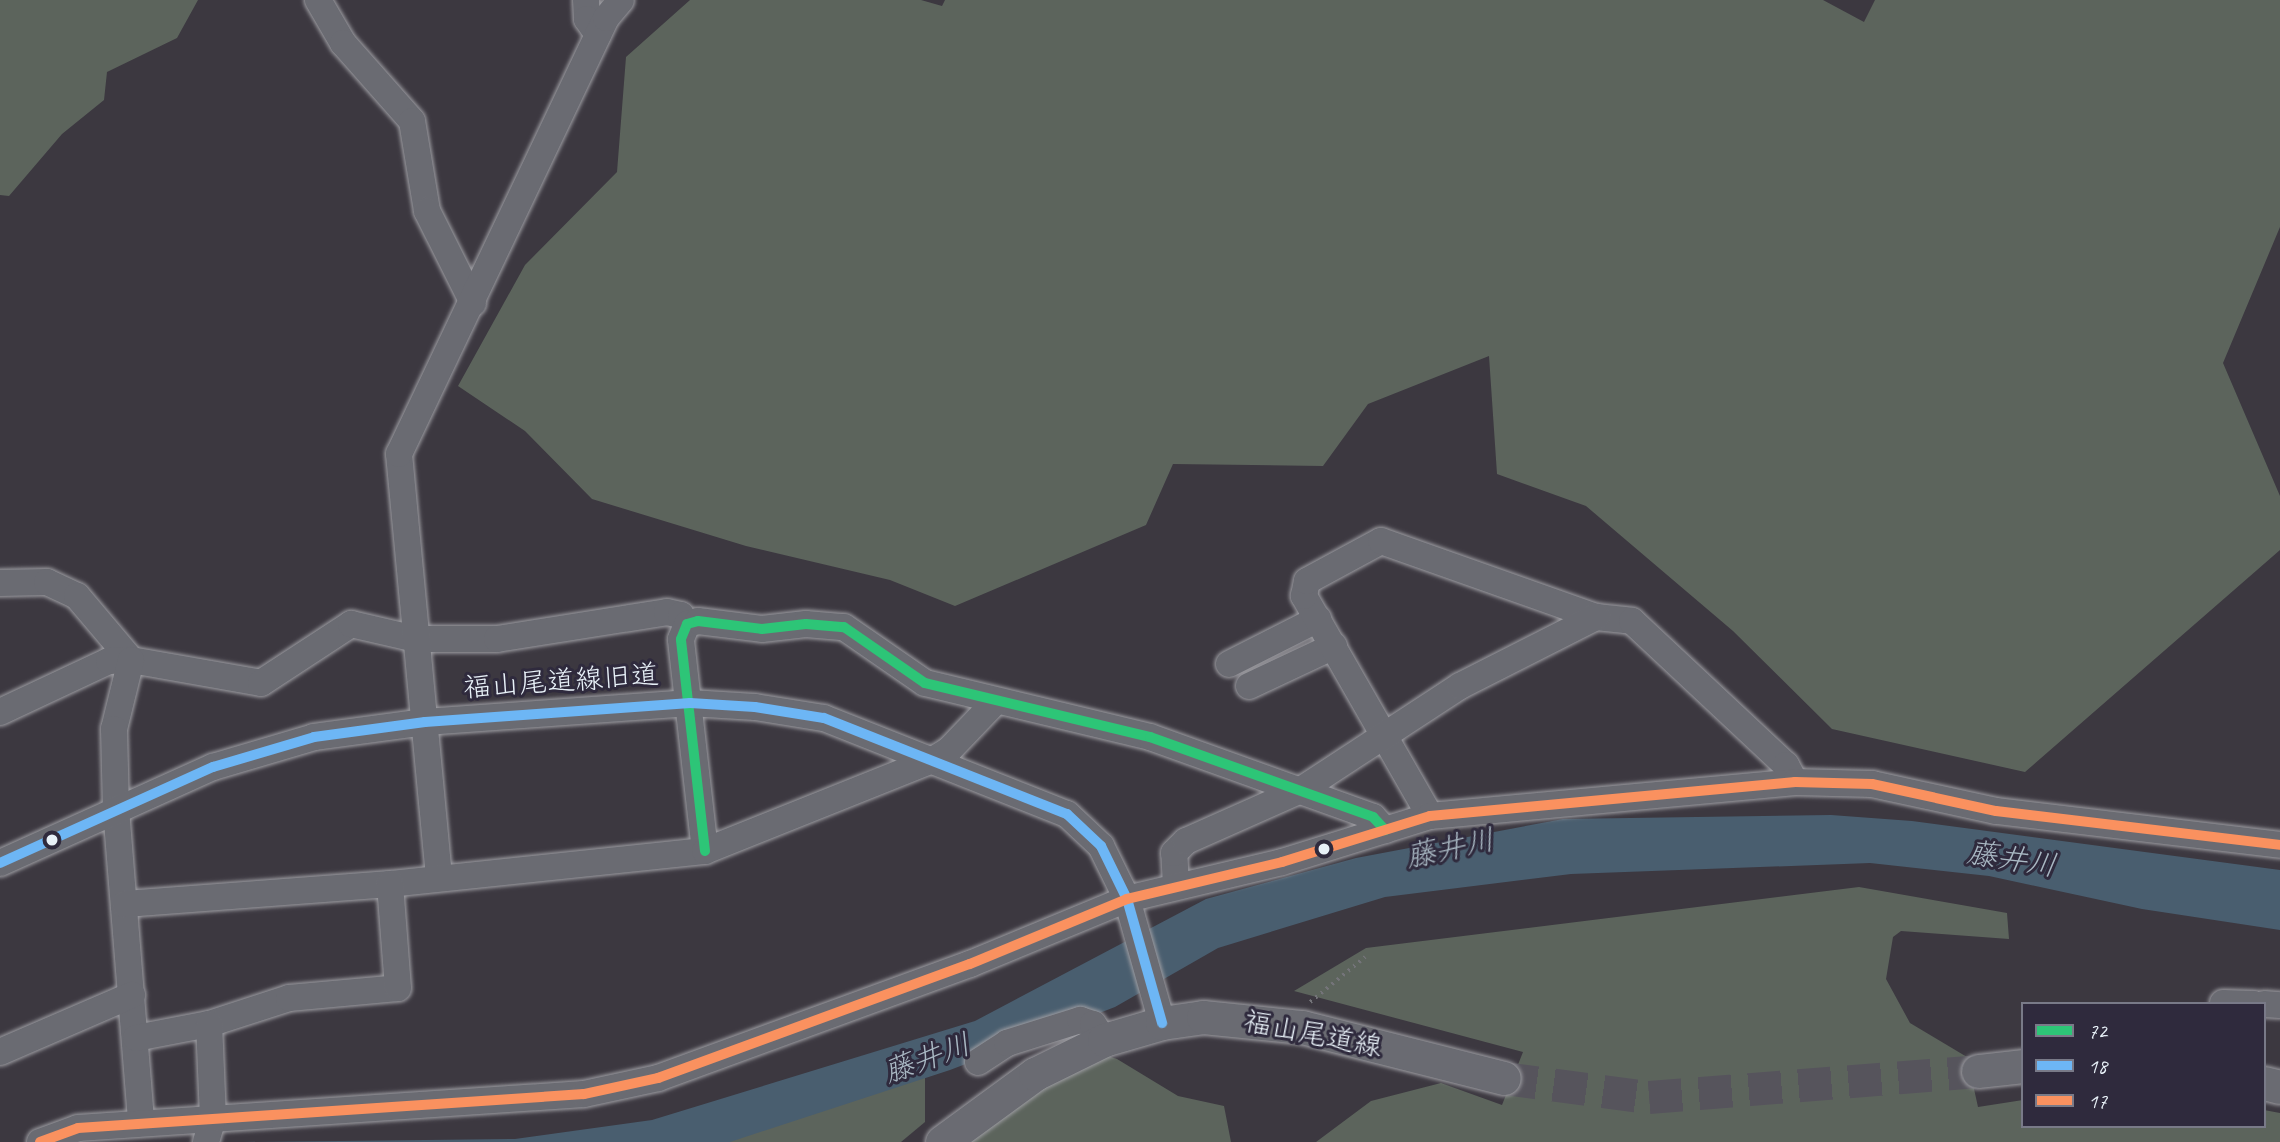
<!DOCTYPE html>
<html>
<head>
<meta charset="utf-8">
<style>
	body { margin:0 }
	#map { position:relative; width:2280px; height:1142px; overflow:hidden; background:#3c3840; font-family:Caveat,"Klee One",sans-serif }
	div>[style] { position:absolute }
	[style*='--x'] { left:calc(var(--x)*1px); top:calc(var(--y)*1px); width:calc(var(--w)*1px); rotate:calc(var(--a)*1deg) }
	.green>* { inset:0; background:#5c645c }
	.water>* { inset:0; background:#495e6f }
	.major-tunnel>* { height:33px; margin-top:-16.5px; transform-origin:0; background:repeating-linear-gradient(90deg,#56545c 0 33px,transparent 0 50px) }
	.path>* { height:3.5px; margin-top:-1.75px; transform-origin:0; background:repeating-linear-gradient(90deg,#747479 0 2px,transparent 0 7px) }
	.roads { filter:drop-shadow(0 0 2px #9d9da2) drop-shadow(0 0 2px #9d9da2) }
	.minor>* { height:26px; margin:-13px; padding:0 13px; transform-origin:13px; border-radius:13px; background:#6a6b72 }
	.major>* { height:33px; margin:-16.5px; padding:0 16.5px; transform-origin:16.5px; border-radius:16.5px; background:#6a6b72 }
	.bus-1>* { height:10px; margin:-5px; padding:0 5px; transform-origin:5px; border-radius:5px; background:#2dc577 }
	.bus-2>* { height:10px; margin:-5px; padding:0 5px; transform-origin:5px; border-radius:5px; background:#6db6f5 }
	.bus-3>* { height:10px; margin:-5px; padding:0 5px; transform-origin:5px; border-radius:5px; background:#fa915f }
	.dots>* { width:19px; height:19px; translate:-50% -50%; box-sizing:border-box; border:4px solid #2f2a3d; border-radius:50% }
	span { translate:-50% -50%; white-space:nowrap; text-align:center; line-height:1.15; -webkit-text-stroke:6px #2f2a3d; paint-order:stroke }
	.street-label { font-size:28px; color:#e8f1f8 }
	.water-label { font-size:30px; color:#a9b8c3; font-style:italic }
	.legend { position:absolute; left:2021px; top:1002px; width:245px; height:126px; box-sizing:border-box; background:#2f2a3d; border:2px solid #797a88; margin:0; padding:9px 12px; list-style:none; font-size:21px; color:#e8f1f8 }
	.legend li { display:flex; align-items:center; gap:14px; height:35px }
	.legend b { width:35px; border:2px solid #797a88 }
</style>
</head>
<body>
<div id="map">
	<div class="green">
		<div style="clip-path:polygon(0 0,198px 0,177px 38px,107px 72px,104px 100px,62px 134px,9px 196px,0 195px)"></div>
		<div style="clip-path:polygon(690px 0,921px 0,942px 6px,945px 0,1823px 0,1864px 22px,1875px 0,2280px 0,2280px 227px,2223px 363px,2280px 496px,2280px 550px,2025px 772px,1832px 729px,1733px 631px,1586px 506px,1497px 474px,1489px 356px,1368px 404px,1323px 466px,1173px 464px,1146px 525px,955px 606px,890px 580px,746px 546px,592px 499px,525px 431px,458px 386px,525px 265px,617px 172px,626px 57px)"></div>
		<div style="clip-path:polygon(1859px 887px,2007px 913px,2009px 939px,1901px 931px,1893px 937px,1886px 979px,1910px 1023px,1967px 1057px,1978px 1107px,2023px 1100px,2023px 1126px,2264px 1126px,2264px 1110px,2280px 1113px,2280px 1142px,1316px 1142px,1371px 1101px,1441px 1083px,1502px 1105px,1523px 1052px,1294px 991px,1366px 948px)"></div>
		<div style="clip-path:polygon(1072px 1044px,1117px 1059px,1178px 1096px,1224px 1106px,1231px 1142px,954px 1142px)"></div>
		<div style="clip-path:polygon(925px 1056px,925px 1122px,901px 1142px,727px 1142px)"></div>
	</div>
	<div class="water">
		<div style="clip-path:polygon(1831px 815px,1912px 821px,2280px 870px,2280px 930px,2142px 909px,1989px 876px,1870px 863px,1571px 874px,1385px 897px,1218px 948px,1115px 1007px,950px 1070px,730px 1142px,243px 1142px,515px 1139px,652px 1120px,975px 1021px,1206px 899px,1356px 858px,1563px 819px)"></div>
	</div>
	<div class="major-tunnel">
		<div style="--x:1504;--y:1078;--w:146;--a:7.5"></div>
		<div style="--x:1649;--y:1097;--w:330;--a:-4.5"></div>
	</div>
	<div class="path">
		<div style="--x:1310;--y:1002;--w:71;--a:-39.3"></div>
	</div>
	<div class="roads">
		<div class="minor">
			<div style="--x:318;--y:0;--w:50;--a:59.8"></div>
			<div style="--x:343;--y:43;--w:104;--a:48.5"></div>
			<div style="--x:412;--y:121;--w:91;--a:80.5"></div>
			<div style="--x:427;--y:211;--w:103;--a:63.4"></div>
			<div style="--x:586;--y:0;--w:19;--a:87"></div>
			<div style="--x:587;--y:19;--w:19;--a:55"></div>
			<div style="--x:0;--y:583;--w:47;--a:-1.2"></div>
			<div style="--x:47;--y:582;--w:33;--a:25"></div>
			<div style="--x:77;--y:596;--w:84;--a:49.8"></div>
			<div style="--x:131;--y:660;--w:132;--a:10"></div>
			<div style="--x:261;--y:683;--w:108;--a:-33.2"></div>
			<div style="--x:351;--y:624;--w:67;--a:13"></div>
			<div style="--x:416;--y:639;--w:81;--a:0"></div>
			<div style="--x:497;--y:639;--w:172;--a:-9"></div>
			<div style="--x:667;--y:612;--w:14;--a:12"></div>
			<div style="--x:681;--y:615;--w:11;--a:56"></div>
			<div style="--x:1229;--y:664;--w:100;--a:-26.8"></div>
			<div style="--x:1249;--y:686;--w:94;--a:-25.2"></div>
			<div style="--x:0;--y:712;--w:120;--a:-25.1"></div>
			<div style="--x:109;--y:661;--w:22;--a:-3"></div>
			<div style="--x:131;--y:660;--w:71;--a:103.8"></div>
			<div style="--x:114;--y:729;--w:80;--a:88.6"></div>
			<div style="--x:116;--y:809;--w:315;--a:85.4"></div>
			<div style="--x:1430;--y:816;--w:254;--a:-119.8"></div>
			<div style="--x:1304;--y:596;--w:15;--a:-79"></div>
			<div style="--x:1307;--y:581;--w:84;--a:-28.4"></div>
			<div style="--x:1381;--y:541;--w:228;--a:19.5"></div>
			<div style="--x:1596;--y:617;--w:36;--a:6"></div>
			<div style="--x:1632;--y:621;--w:211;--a:43.1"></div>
			<div style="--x:1786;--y:765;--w:19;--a:62"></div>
			<div style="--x:705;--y:851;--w:213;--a:-96.5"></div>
			<div style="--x:681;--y:639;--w:16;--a:-68"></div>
			<div style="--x:687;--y:624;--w:11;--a:-15"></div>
			<div style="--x:698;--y:621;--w:64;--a:7.1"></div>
			<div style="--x:762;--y:629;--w:44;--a:-6.5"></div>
			<div style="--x:806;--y:624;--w:38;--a:5"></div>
			<div style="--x:844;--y:627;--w:98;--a:34.7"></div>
			<div style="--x:925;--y:683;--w:231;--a:13.5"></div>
			<div style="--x:1150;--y:737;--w:237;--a:19.7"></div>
			<div style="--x:1373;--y:817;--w:18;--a:47"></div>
			<div style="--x:0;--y:863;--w:234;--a:-24.3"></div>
			<div style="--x:213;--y:767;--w:105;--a:-16.5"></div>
			<div style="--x:314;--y:737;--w:112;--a:-7.7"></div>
			<div style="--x:425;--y:722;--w:266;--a:-4.1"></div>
			<div style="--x:690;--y:703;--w:65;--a:3.5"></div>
			<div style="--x:755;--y:707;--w:70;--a:9.1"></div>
			<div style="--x:824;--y:718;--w:261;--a:21.6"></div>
			<div style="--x:1067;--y:814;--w:47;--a:43.3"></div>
			<div style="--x:1101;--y:846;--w:59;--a:63.9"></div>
			<div style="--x:1127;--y:899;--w:129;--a:74.2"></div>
			<div style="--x:439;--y:877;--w:425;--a:-95.4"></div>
			<div style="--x:399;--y:454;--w:483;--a:-64.6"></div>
			<div style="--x:606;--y:18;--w:23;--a:-50"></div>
			<div style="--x:1176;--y:886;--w:33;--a:-93"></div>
			<div style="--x:1174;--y:853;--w:17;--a:-45"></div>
			<div style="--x:1186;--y:841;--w:126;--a:-23.9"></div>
			<div style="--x:1301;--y:790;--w:190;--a:-33.2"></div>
			<div style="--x:1460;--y:686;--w:153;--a:-26.9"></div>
			<div style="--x:125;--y:904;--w:266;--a:-4.3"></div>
			<div style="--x:390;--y:884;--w:317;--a:-6"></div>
			<div style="--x:705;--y:851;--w:245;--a:-21.8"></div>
			<div style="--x:933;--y:760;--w:19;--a:-32"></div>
			<div style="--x:949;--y:750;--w:66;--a:-46.2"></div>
			<div style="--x:2223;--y:1003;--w:31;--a:2"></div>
			<div style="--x:2264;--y:1004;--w:16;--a:4"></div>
			<div style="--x:136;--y:1038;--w:74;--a:-10.9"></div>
			<div style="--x:209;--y:1024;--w:84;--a:-18"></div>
			<div style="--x:289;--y:998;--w:109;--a:-5.2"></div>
			<div style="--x:398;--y:988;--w:104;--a:-94.4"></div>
			<div style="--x:0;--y:1052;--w:144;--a:-23.4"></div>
			<div style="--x:978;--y:1062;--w:35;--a:-33"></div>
			<div style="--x:1007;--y:1043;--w:77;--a:-17.5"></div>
			<div style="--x:1080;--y:1020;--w:14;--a:17"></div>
			<div style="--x:1093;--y:1024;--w:19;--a:55"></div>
			<div style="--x:40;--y:1142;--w:40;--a:-20.2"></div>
			<div style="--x:78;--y:1128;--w:507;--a:-3.84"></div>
			<div style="--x:584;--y:1094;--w:76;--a:-12.2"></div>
			<div style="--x:658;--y:1078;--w:332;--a:-20.1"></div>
			<div style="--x:970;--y:964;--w:170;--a:-22.5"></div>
			<div style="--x:1127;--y:899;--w:159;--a:-13.4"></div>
			<div style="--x:1282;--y:862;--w:155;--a:-17.3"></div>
			<div style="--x:1430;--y:816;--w:367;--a:-5.3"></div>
			<div style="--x:1795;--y:782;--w:77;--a:1.5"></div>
			<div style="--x:1872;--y:784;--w:127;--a:12.3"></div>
			<div style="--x:1996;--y:811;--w:286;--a:6.8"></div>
			<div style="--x:206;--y:1142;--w:25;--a:-74"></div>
			<div style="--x:213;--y:1118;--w:94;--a:-92.4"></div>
		</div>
		<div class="major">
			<div style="--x:1978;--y:1071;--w:45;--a:-6.3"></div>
			<div style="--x:2264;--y:1083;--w:16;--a:14"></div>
			<div style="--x:942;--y:1142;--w:115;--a:-36.2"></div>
			<div style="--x:1035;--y:1074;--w:77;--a:-26.2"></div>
			<div style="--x:1104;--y:1040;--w:60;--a:-16.3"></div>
			<div style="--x:1162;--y:1023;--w:41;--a:-8.3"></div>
			<div style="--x:1203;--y:1017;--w:100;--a:5.8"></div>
			<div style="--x:1302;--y:1027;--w:208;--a:14.2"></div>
		</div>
	</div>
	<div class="bus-1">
		<div style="--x:705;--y:851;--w:213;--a:-96.5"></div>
		<div style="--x:681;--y:639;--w:16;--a:-68"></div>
		<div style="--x:687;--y:624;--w:11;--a:-15"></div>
		<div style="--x:698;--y:621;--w:64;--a:7.1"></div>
		<div style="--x:762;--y:629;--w:44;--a:-6.5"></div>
		<div style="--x:806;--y:624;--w:38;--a:5"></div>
		<div style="--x:844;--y:627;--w:98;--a:34.7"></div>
		<div style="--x:925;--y:683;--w:231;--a:13.5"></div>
		<div style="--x:1150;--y:737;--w:237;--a:19.7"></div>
		<div style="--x:1373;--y:817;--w:18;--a:47"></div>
	</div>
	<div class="bus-2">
		<div style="--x:0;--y:863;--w:234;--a:-24.3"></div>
		<div style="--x:213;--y:767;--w:105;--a:-16.5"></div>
		<div style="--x:314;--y:737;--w:112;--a:-7.7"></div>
		<div style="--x:425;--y:722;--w:266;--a:-4.1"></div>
		<div style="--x:690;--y:703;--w:65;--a:3.5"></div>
		<div style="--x:755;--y:707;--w:70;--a:9.1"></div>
		<div style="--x:824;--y:718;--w:261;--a:21.6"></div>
		<div style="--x:1067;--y:814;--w:47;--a:43.3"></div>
		<div style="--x:1101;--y:846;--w:59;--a:63.9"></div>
		<div style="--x:1127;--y:899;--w:129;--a:74.2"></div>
	</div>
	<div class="bus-3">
		<div style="--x:40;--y:1142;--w:40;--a:-20.2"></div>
		<div style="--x:78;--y:1128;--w:507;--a:-3.84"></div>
		<div style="--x:584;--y:1094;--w:76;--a:-12.2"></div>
		<div style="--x:658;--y:1078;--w:332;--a:-20.1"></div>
		<div style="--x:970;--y:964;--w:170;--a:-22.5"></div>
		<div style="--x:1127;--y:899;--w:159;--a:-13.4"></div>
		<div style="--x:1282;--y:862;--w:155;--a:-17.3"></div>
		<div style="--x:1430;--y:816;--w:367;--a:-5.3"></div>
		<div style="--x:1795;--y:782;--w:77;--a:1.5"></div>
		<div style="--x:1872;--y:784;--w:127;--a:12.3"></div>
		<div style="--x:1996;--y:811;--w:286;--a:6.8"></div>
	</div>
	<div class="dots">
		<div style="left:52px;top:840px;background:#e8f1f8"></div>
		<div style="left:1324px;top:849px;background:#e8f1f8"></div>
	</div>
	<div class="street-label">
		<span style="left:561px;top:681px;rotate:-4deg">福山尾道線旧道</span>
		<span style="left:1313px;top:1034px;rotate:11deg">福山尾道線</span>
	</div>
	<div class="water-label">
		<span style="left:1450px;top:848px;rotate:-12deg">藤井川</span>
		<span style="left:2012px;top:859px;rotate:9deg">藤井川</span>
		<span style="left:927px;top:1058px;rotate:-20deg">藤井川</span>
	</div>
	<ul class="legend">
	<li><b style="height:9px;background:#2dc577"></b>72</li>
	<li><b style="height:9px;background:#6db6f5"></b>18</li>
	<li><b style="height:9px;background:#fa915f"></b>17</li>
	</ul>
</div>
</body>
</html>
